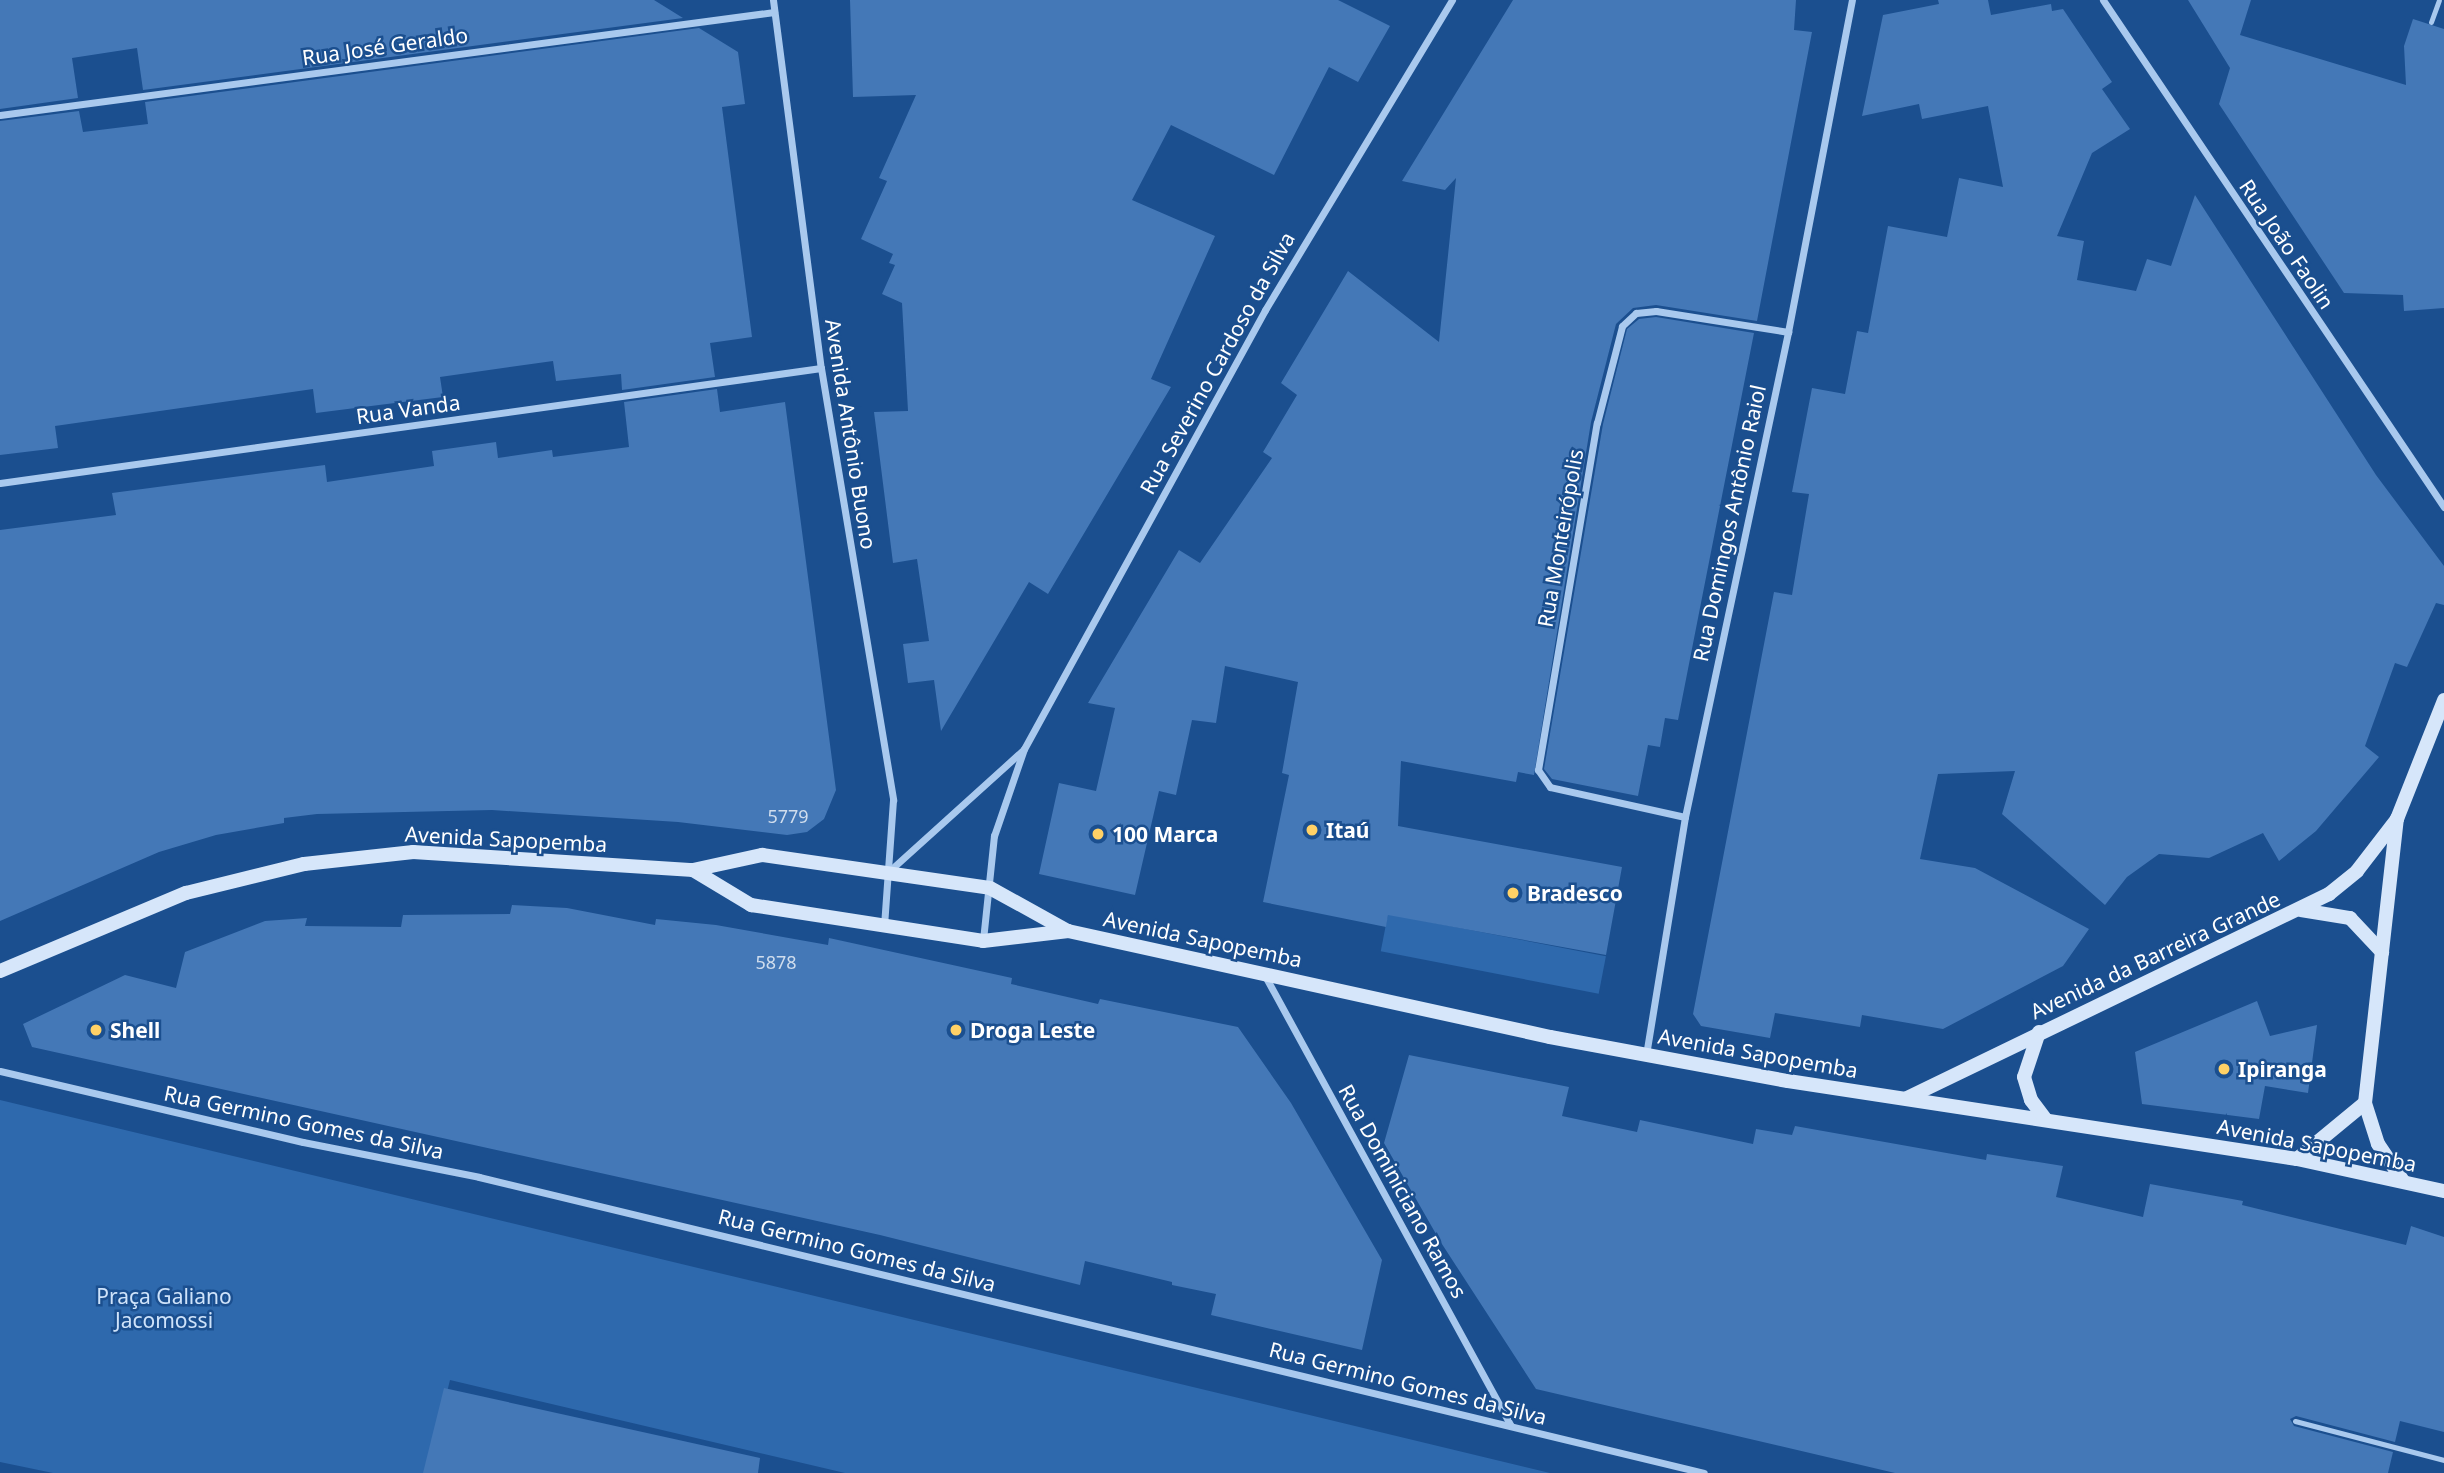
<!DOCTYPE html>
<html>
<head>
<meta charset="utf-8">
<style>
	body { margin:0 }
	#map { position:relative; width:2444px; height:1473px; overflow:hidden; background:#1b4f8f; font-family:"Noto Sans",sans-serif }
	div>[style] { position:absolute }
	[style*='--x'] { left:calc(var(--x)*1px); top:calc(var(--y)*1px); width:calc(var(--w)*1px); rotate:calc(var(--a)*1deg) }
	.green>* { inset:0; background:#2e69ad; transform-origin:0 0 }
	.building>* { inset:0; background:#4478b7 }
	.service>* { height:5px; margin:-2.5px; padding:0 2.5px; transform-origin:2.5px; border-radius:2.5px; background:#a9c9ee }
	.minor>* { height:7px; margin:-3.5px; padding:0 3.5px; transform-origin:3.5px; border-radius:3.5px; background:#a9c9ee }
	.secondary>* { height:14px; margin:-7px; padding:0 7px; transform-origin:7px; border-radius:7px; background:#d6e6fa }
	.dots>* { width:19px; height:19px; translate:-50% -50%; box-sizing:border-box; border:4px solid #1b4f8f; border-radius:50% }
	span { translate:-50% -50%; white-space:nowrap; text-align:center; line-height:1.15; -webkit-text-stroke:5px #1b4f8f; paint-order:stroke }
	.number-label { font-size:18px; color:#d0dded }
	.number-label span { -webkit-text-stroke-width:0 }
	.street-label { font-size:21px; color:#fff }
	.poi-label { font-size:21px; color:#fff; font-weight:700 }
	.left { translate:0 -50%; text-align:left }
	.park-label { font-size:21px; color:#cfe3fa }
</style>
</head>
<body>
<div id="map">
	<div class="green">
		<div style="left:1388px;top:914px;width:222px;height:38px;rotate:11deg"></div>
		<div style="clip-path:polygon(0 1100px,1550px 1473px,845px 1473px,450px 1380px,427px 1473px,53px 1473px,0 1462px)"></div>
	</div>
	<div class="building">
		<div style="clip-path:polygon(0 0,654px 0,683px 18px,143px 90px,137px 48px,72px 58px,78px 98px,0 109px)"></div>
		<div style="clip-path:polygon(850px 0,1338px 0,1390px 26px,1358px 82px,1329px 67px,1274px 175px,1171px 125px,1132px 200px,1215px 236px,1151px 379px,1171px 387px,1048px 594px,1029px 582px,941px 731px,934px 680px,908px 683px,903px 644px,929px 641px,917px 559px,893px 563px,874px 412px,908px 411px,902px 303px,882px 294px,895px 265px,889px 263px,893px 254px,861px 239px,887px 181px,879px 178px,916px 95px,853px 97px)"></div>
		<div style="clip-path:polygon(1513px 0,1796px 0,1794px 30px,1812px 32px,1757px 321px,1656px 305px,1633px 308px,1616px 324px,1591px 422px,1534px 775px,1518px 772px,1516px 782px,1401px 761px,1398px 826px,1622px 867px,1606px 955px,1388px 915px,1386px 927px,1263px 902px,1289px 775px,1282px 773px,1298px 682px,1225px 666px,1216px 723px,1192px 720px,1176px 795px,1159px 791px,1135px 895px,1039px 874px,1059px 783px,1096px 791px,1115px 708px,1088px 703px,1179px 550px,1200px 563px,1272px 458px,1263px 452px,1297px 395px,1281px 383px,1348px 271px,1439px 342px,1456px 178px,1445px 190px,1402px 181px)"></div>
		<div style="clip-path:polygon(1938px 0,1988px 0,1991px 15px,2051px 4px,2052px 11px,2063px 9px,2112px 82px,2102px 89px,2130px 129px,2092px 153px,2057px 236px,2084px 241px,2077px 280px,2136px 291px,2147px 259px,2171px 266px,2195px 195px,2376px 475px,2444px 566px,2444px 605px,2436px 603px,2407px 667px,2395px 663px,2365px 746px,2379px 757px,2316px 831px,2279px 861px,2263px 833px,2209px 858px,2159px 854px,2127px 877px,2105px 905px,2002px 814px,2015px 771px,1938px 774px,1920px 859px,1975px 868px,2089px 929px,2063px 966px,1943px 1029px,1862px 1015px,1860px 1027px,1775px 1013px,1770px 1038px,1701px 1026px,1693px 1014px,1774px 592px,1792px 595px,1809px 494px,1792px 492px,1812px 388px,1845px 394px,1857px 331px,1868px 333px,1888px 226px,1947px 237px,1959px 178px,2003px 187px,1988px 106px,1922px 119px,1919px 104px,1862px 116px,1883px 15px,1939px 4px)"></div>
		<div style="clip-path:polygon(2188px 0,2251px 0,2240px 35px,2406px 85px,2404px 46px,2413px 19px,2444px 29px,2444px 308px,2404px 311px,2403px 295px,2344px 293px,2219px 104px,2230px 68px)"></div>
		<div style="clip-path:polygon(699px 28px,738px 52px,745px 104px,722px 107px,752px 337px,710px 343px,715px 377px,622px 390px,621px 374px,556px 381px,553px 361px,440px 377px,443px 397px,379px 405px,316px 413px,313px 389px,55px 426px,58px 448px,0 455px,0 121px,79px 111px,83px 132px,148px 124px,145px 102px)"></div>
		<div style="clip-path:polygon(1656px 317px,1754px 333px,1678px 720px,1665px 718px,1660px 747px,1648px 745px,1638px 796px,1552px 779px,1544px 769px,1603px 424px,1627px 329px,1639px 319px)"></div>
		<div style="clip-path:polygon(717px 389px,720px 412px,785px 402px,836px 790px,824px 819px,807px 832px,787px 835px,678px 822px,492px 810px,317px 814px,284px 818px,284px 823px,216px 835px,159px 852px,0 921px,0 530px,116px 515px,112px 493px,325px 465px,327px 482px,434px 466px,432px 451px,496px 442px,498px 458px,552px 450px,553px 457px,629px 447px,624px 402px)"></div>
		<div style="clip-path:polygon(512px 905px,567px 908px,655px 925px,656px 919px,716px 925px,828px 945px,829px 938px,1012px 978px,1011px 984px,1098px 1004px,1100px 999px,1238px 1027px,1291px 1103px,1382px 1260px,1362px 1350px,1211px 1315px,1216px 1294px,1172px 1285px,1172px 1282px,1085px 1261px,1080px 1285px,880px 1235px,32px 1047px,23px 1024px,125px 975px,176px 988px,185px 952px,265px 921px,307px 918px,305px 926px,401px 927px,403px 915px,510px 914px)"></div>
		<div style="clip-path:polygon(2257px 1001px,2270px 1036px,2317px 1025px,2308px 1093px,2265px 1086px,2259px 1119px,2142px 1104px,2135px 1052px)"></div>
		<div style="clip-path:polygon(1409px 1055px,1569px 1087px,1562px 1116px,1637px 1132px,1640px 1120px,1753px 1144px,1756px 1129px,1792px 1135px,1795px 1126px,1986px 1160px,1987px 1154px,2063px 1166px,2056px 1197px,2143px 1217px,2150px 1184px,2243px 1201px,2242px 1205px,2406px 1245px,2411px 1226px,2444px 1237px,2444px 1432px,2400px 1421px,2395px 1442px,2296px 1416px,2290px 1419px,2294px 1426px,2393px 1452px,2388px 1473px,1895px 1473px,1536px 1389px,1440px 1241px,1384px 1143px)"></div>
		<div style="clip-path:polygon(444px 1388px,760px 1458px,758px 1473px,423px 1473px)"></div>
	</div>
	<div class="service">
		<div style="--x:2431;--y:22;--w:23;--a:-70"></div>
		<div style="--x:2295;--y:1421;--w:154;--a:14.7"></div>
	</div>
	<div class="minor">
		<div style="--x:773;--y:0;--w:371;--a:82.6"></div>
		<div style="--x:821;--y:368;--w:438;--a:80.5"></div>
		<div style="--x:893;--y:800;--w:125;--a:94.1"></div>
		<div style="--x:2103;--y:0;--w:611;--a:56.08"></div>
		<div style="--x:0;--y:115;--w:781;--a:-7.58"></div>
		<div style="--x:0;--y:483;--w:829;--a:-7.97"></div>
		<div style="--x:1685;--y:817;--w:138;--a:-167.5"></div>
		<div style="--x:1550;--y:787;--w:21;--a:-125"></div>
		<div style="--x:1538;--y:770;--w:352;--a:-80.4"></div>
		<div style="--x:1597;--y:423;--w:100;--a:-75.5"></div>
		<div style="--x:1622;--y:326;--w:19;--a:-43"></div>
		<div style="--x:1636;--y:313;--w:20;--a:-6"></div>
		<div style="--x:1656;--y:311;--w:134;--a:9"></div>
		<div style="--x:887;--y:873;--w:183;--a:-42.1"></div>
		<div style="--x:983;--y:940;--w:105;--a:-84"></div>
		<div style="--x:994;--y:836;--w:92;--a:-71"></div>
		<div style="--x:1024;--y:749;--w:501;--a:-61.23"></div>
		<div style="--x:1265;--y:310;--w:362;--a:-58.9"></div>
		<div style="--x:1264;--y:974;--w:515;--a:61.35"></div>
		<div style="--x:1646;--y:1055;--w:241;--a:-80.7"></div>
		<div style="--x:1685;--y:817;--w:496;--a:-78"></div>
		<div style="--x:1788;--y:332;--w:338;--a:-79.1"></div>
		<div style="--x:0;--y:1071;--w:311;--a:13.2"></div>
		<div style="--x:303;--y:1142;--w:179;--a:11.2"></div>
		<div style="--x:479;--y:1177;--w:1260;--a:13.58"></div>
	</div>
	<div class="secondary">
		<div style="--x:693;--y:870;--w:68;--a:31.1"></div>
		<div style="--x:751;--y:905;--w:235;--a:8.8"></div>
		<div style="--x:983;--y:941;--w:86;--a:-6.7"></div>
		<div style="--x:2301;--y:910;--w:50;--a:9.3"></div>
		<div style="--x:2350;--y:918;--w:47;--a:46.7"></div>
		<div style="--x:0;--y:971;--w:202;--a:-22.8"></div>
		<div style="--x:186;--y:893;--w:122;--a:-13.8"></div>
		<div style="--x:304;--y:864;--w:110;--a:-6.3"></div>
		<div style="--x:413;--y:852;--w:281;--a:3.7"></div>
		<div style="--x:693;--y:870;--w:71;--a:-12.3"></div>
		<div style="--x:762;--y:855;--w:230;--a:8.2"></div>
		<div style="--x:990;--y:888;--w:89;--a:28.9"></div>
		<div style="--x:1068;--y:931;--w:494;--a:12.4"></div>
		<div style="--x:1550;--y:1037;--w:242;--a:10.5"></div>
		<div style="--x:1788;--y:1081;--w:515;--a:8.71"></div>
		<div style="--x:2297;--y:1159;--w:150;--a:12.3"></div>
		<div style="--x:2039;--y:1032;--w:47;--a:108.4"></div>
		<div style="--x:2024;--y:1077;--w:24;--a:73"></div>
		<div style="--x:2031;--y:1100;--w:25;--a:53"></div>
		<div style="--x:1907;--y:1098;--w:469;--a:-25.8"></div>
		<div style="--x:2329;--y:894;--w:36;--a:-39"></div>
		<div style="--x:2357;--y:871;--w:66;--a:-52.4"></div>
		<div style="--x:2297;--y:1159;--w:88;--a:-39.5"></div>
		<div style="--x:2403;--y:1181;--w:45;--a:-124"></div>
		<div style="--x:2378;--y:1144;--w:43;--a:-107.6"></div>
		<div style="--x:2365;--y:1103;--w:286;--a:-83.6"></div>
		<div style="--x:2397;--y:819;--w:128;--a:-68.4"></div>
	</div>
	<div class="dots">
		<div style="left:1312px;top:830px;background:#ffd166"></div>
		<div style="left:1098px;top:834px;background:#ffd166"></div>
		<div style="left:1513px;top:893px;background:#ffd166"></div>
		<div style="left:96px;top:1030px;background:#ffd166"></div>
		<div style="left:956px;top:1030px;background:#ffd166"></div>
		<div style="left:2224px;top:1069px;background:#ffd166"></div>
	</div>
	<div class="number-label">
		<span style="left:788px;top:816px">5779</span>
		<span style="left:776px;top:962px">5878</span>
	</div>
	<div class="street-label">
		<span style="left:385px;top:46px;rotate:-8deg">Rua José Geraldo</span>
		<span style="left:2287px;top:244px;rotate:56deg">Rua João Faolin</span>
		<span style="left:1217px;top:363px;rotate:-61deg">Rua Severino Cardoso da Silva</span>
		<span style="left:408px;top:409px;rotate:-8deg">Rua Vanda</span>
		<span style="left:851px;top:434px;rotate:81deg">Avenida Antônio Buono</span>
		<span style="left:1729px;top:523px;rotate:-78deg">Rua Domingos Antônio Raiol</span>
		<span style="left:1560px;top:538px;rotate:-80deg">Rua Monteirópolis</span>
		<span style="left:506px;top:839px;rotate:3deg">Avenida Sapopemba</span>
		<span style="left:1203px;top:939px;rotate:12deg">Avenida Sapopemba</span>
		<span style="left:2155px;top:955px;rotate:-25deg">Avenida da Barreira Grande</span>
		<span style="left:1758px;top:1053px;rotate:10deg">Avenida Sapopemba</span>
		<span style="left:304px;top:1122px;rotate:12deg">Rua Germino Gomes da Silva</span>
		<span style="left:2317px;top:1145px;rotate:11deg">Avenida Sapopemba</span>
		<span style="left:1403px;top:1191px;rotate:61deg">Rua Dominiciano Ramos</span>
		<span style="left:857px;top:1250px;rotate:14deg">Rua Germino Gomes da Silva</span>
		<span style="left:1408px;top:1383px;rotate:14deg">Rua Germino Gomes da Silva</span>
	</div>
	<div class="poi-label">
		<span class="left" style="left:1326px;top:830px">Itaú</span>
		<span class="left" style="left:1112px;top:834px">100 Marca</span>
		<span class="left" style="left:1527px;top:893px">Bradesco</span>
		<span class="left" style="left:110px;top:1030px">Shell</span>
		<span class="left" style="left:970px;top:1030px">Droga Leste</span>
		<span class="left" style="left:2238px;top:1069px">Ipiranga</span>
	</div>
	<div class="park-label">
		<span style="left:164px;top:1308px">Praça Galiano<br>Jacomossi</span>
	</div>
</div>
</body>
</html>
